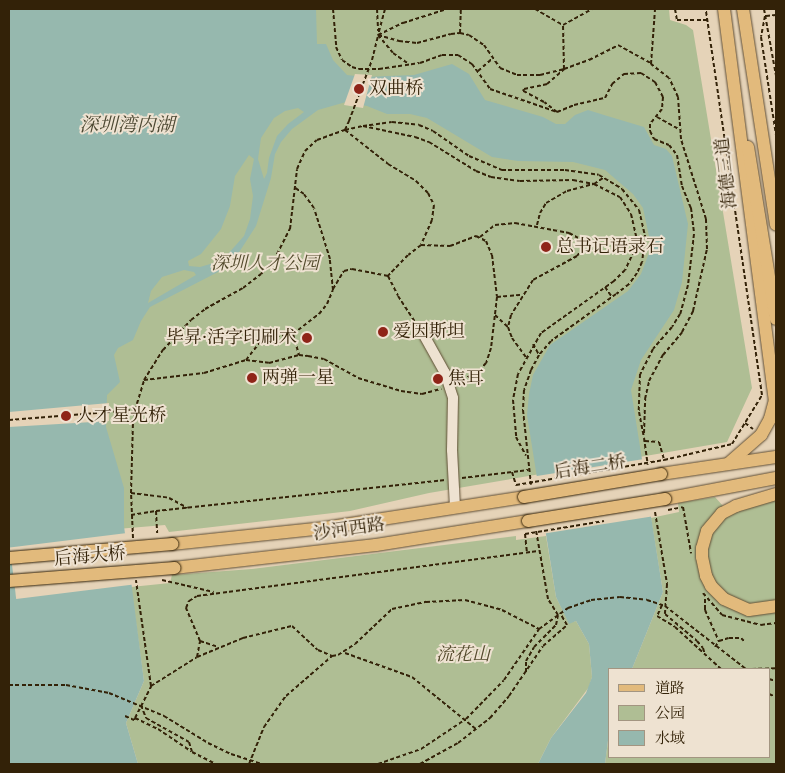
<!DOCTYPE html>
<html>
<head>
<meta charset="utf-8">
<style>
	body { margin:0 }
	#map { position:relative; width:785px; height:773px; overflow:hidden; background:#e5d3b8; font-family:"Old Standard TT","Noto Serif SC",serif }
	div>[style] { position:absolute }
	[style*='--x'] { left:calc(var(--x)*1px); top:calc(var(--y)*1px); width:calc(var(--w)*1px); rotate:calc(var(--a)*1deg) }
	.green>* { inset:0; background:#afbe94 }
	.water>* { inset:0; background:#96b8ae }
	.pier>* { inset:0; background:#e5d3b8; transform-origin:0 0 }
	.path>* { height:2px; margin-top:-1px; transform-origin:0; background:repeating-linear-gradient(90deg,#332208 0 4px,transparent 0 6.5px) }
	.roads { filter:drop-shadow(0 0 1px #604e34) drop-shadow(0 0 1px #604e34) }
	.minor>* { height:10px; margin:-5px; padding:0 5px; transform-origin:5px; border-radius:5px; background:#eee2d1 }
	.major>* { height:12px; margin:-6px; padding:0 6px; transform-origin:6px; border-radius:6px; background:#e2ba7c }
	.path-bridge>* { height:2px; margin-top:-1px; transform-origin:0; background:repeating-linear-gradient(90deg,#332208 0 4px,transparent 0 6.5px) }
	.bridges { filter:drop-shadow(0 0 1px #332208) drop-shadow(0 0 1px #332208) }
	.major-bridge>* { height:12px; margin:-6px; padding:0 6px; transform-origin:6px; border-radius:6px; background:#e2ba7c }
	.dots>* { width:14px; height:14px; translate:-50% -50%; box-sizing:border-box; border:2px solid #eee2d1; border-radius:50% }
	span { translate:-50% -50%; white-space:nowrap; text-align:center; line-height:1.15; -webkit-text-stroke:4px #eee2d1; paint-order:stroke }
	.poi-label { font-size:18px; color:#332208 }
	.left { translate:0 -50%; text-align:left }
	.right { translate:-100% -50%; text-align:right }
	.street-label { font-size:18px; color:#332208 }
	.park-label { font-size:18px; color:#52492b; font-style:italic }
	.water-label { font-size:19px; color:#4c4832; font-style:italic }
	.frame { position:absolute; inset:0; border:10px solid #332208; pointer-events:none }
	.legend { position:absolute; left:608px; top:668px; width:162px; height:90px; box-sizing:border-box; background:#eee2d1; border:1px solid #a39581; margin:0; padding:6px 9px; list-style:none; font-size:15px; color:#332208 }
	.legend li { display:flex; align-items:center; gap:10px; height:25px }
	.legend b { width:25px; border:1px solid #a39581 }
</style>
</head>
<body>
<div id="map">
	<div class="green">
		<div style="clip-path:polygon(9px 9px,669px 9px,670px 20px,686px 25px,693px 30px,752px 388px,727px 442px,429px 493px,350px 511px,169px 532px,165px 525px,9px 538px)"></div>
		<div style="clip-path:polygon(715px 497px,723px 506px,776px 499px,776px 764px,605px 764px,609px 733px,609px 757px,769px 757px,769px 669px,632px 669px,663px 592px,651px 518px,679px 512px,678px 503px)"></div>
		<div style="clip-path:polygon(516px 536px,516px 540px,546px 536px,556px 597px,569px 623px,576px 621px,589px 644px,592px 677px,589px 687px,551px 738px,538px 764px,138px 764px,126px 723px,144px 681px,131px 587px,170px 583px,172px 575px,252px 569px)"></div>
	</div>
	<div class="water">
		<div style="clip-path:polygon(evenodd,9px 9px,316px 9px,317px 44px,326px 44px,333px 60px,347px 75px,364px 77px,414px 75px,452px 64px,469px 74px,485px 100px,543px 117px,556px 124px,565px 124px,575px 115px,588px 110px,604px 115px,644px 127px,654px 145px,666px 149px,672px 156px,688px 224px,682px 282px,674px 310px,641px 360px,631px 390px,663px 592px,632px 669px,609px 669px,609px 733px,605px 764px,538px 764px,551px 738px,586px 693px,592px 677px,589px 644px,576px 621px,569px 624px,556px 597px,527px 415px,529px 394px,533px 375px,550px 345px,628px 291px,641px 274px,649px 253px,650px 241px,643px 208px,633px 194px,605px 170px,573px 162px,518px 161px,492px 157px,427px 118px,410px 114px,387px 114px,367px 106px,346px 102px,318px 110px,292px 129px,281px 142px,275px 154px,271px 178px,256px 226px,236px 257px,218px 272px,150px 307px,141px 321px,133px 340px,118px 348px,114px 355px,120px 382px,107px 395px,106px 427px,124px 488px,124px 526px,144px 681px,126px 723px,138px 764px,9px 764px,9px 9px,298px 108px,304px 112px,288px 124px,277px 136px,269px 158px,267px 173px,264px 179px,258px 159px,261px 138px,274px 118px,285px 111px,298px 108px,9px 9px,249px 155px,254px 159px,250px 179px,253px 196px,250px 219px,244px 236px,227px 255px,217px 262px,200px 267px,189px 266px,188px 261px,201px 254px,221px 229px,230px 206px,235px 176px,249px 155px,9px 9px,184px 270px,194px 272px,196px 275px,148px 303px,151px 291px,162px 277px,184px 270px)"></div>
	</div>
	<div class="pier">
		<div style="clip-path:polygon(355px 74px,372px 75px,363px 108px,344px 105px)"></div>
		<div style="clip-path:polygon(109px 403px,109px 421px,9px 427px,9px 412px)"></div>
		<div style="left:644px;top:459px;width:58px;height:110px;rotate:81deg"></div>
		<div style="left:127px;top:533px;width:52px;height:118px;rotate:83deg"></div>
	</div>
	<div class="path">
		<div style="--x:333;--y:9;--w:38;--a:85"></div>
		<div style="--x:336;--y:47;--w:14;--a:65"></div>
		<div style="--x:342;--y:60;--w:12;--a:35"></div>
		<div style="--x:352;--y:67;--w:7;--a:16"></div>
		<div style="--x:359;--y:69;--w:20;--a:0"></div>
		<div style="--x:379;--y:69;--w:41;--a:-8.3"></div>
		<div style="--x:420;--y:63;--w:23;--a:-20"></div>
		<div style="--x:442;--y:55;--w:16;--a:0"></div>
		<div style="--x:458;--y:55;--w:17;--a:33"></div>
		<div style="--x:472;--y:64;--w:31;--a:54"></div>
		<div style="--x:490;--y:89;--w:71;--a:18.9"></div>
		<div style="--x:557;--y:112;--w:18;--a:-22"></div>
		<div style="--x:574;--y:105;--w:32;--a:-13"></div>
		<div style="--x:605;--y:98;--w:16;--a:-63"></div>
		<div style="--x:612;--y:84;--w:16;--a:-40"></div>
		<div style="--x:624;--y:74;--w:17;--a:-3"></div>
		<div style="--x:641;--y:73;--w:17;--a:33"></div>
		<div style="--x:655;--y:82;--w:17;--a:62"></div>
		<div style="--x:663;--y:97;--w:12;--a:95"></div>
		<div style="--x:662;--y:109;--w:19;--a:129"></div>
		<div style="--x:650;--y:124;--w:7;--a:90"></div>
		<div style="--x:650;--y:131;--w:9;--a:63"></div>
		<div style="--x:654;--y:139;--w:16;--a:22"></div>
		<div style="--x:669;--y:145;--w:13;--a:51"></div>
		<div style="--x:677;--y:155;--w:31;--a:81"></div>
		<div style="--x:682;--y:186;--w:24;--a:68"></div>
		<div style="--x:691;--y:208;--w:26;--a:83"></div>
		<div style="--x:694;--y:234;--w:51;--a:96.7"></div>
		<div style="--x:688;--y:285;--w:30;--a:105"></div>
		<div style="--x:680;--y:314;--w:15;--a:122"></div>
		<div style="--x:672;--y:327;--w:29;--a:131"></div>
		<div style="--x:653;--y:349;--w:28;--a:117"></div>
		<div style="--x:640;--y:374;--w:38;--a:92"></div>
		<div style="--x:639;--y:412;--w:26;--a:79"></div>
		<div style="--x:377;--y:9;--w:22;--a:87"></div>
		<div style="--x:385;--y:9;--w:27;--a:105"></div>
		<div style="--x:378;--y:35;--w:23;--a:50"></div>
		<div style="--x:393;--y:53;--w:19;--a:35"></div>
		<div style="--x:535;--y:9;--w:32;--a:30"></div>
		<div style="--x:563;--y:25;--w:33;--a:-29"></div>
		<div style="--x:675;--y:9;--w:11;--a:80"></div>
		<div style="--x:677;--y:20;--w:31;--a:0"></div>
		<div style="--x:764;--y:9;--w:68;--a:79.8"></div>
		<div style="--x:765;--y:16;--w:21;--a:101"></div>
		<div style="--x:761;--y:37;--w:99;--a:81.3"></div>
		<div style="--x:766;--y:16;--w:10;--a:-6"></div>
		<div style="--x:460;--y:33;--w:24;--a:-88"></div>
		<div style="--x:378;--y:35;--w:22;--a:16"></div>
		<div style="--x:399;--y:41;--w:18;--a:6"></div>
		<div style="--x:417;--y:43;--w:35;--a:-15"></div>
		<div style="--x:451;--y:34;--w:9;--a:-6"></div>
		<div style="--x:460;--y:33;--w:9;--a:13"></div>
		<div style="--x:469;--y:35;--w:18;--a:34"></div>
		<div style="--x:484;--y:45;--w:28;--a:55"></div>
		<div style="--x:500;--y:68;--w:18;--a:22"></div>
		<div style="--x:517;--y:75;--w:23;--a:0"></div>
		<div style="--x:540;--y:75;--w:25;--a:-14"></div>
		<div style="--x:564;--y:69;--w:27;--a:-20"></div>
		<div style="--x:589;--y:60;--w:33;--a:-27"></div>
		<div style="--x:618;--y:45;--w:37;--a:29"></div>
		<div style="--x:378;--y:35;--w:28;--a:-26"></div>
		<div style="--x:403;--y:23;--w:46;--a:-17.7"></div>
		<div style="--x:372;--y:60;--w:25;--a:-76"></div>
		<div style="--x:478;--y:71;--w:20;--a:-41"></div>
		<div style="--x:557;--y:112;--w:16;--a:-142"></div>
		<div style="--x:544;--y:102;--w:24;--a:-152"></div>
		<div style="--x:523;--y:91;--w:2;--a:-63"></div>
		<div style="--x:524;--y:89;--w:24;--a:-12"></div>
		<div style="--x:547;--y:84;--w:23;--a:-41"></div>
		<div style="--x:564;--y:69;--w:44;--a:-91.3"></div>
		<div style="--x:657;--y:117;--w:25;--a:29"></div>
		<div style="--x:363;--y:126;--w:29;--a:-8"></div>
		<div style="--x:392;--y:122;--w:27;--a:6"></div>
		<div style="--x:419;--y:125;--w:15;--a:23"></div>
		<div style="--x:433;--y:131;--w:44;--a:34.8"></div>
		<div style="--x:469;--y:156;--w:36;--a:23"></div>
		<div style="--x:502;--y:170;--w:63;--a:0"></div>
		<div style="--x:565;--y:170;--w:34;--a:8"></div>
		<div style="--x:599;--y:175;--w:27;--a:31"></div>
		<div style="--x:622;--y:189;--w:27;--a:51"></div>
		<div style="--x:639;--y:210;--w:26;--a:77"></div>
		<div style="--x:645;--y:235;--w:27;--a:96"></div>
		<div style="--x:642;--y:262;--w:12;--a:114"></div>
		<div style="--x:637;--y:273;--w:14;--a:126"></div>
		<div style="--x:629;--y:284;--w:16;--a:142"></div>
		<div style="--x:616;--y:294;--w:80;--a:144.1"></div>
		<div style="--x:551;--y:341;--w:18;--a:131"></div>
		<div style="--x:539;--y:355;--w:17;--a:118"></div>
		<div style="--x:531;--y:370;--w:21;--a:109"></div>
		<div style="--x:524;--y:390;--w:20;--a:93"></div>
		<div style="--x:523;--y:410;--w:75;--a:83.9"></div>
		<div style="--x:345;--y:130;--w:18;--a:-13"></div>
		<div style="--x:363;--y:126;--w:53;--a:11.9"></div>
		<div style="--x:415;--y:137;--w:15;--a:20"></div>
		<div style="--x:429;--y:142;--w:55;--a:31.7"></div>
		<div style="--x:476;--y:171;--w:16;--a:22"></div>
		<div style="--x:491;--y:177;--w:29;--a:8"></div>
		<div style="--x:520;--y:181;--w:53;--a:-1.1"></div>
		<div style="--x:573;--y:180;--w:21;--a:11"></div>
		<div style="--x:594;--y:184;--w:29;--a:27"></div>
		<div style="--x:620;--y:197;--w:20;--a:57"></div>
		<div style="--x:631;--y:214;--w:22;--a:77"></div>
		<div style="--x:636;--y:235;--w:16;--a:97"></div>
		<div style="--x:634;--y:251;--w:21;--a:115"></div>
		<div style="--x:625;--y:270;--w:16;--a:135"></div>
		<div style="--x:614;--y:281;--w:90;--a:144.5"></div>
		<div style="--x:541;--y:333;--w:47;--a:119.3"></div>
		<div style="--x:518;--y:374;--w:26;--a:101"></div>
		<div style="--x:513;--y:400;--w:37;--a:85"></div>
		<div style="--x:516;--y:437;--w:21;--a:62"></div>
		<div style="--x:345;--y:130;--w:55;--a:38.3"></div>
		<div style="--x:388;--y:164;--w:33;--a:31"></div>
		<div style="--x:416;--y:181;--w:17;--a:45"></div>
		<div style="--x:428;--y:193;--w:13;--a:63"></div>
		<div style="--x:434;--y:205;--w:15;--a:98"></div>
		<div style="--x:432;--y:220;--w:27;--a:114"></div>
		<div style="--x:421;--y:245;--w:16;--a:142"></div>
		<div style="--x:408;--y:255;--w:29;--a:134"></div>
		<div style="--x:537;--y:225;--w:12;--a:-76"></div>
		<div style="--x:540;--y:213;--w:12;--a:-59"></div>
		<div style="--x:546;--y:203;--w:24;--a:-30"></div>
		<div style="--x:567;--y:191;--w:28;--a:-15"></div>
		<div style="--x:594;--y:184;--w:11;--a:-34"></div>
		<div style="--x:480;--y:237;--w:19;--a:-39"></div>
		<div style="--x:495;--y:225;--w:20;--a:-6"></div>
		<div style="--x:515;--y:223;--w:55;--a:10.5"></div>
		<div style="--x:569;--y:233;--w:15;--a:28"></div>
		<div style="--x:582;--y:240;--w:8;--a:83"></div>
		<div style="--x:583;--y:248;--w:10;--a:127"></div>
		<div style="--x:577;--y:256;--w:50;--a:151.4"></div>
		<div style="--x:533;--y:280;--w:41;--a:122.2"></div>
		<div style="--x:511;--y:315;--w:12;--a:104"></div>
		<div style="--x:508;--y:327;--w:12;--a:70"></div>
		<div style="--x:512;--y:338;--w:24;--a:54"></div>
		<div style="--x:421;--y:245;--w:29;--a:2"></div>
		<div style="--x:450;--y:246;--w:28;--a:-21"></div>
		<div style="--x:476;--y:236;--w:11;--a:27"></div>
		<div style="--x:486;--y:241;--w:15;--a:67"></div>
		<div style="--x:492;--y:255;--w:42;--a:83.2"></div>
		<div style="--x:497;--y:297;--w:51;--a:96.7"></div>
		<div style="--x:491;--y:348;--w:16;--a:108"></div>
		<div style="--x:486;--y:363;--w:13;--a:132"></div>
		<div style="--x:477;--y:373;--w:22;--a:156"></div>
		<div style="--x:605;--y:287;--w:12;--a:55"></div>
		<div style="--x:333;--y:289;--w:21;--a:-59"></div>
		<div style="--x:344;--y:271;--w:8;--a:-14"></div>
		<div style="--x:352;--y:269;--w:37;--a:11"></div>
		<div style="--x:388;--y:276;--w:22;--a:63"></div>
		<div style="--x:398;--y:296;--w:42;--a:56.7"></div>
		<div style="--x:497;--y:297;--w:25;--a:-5"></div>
		<div style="--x:495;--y:315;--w:18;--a:43"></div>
		<div style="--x:293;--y:334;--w:22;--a:74"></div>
		<div style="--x:533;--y:344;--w:13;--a:61"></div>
		<div style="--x:246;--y:360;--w:23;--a:7"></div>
		<div style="--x:269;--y:363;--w:31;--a:-15"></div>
		<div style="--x:299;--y:355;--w:9;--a:6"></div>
		<div style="--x:308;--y:356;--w:16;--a:11"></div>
		<div style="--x:324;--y:359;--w:39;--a:29"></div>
		<div style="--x:358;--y:378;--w:45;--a:16.8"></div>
		<div style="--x:401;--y:391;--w:21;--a:8"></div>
		<div style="--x:422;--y:394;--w:20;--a:-15"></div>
		<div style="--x:144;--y:380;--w:60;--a:-6.7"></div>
		<div style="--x:204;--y:373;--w:44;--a:-17.2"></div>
		<div style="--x:246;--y:360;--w:23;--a:-52"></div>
		<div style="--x:260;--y:342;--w:10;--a:-29"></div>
		<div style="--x:269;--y:337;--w:24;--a:-7"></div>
		<div style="--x:293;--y:334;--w:33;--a:-38"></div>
		<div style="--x:319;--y:314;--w:13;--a:-51"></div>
		<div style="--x:327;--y:304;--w:15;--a:-67"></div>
		<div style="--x:333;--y:290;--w:31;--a:-96"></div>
		<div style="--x:330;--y:259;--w:53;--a:-107.4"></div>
		<div style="--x:314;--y:208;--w:17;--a:-126"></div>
		<div style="--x:304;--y:194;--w:12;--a:-145"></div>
		<div style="--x:9;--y:420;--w:126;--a:-4.5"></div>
		<div style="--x:745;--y:423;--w:10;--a:37"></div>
		<div style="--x:644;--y:433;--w:34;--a:-88"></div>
		<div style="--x:645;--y:399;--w:18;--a:-77"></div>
		<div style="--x:649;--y:381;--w:30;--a:-62"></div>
		<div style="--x:663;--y:355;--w:30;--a:-50"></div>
		<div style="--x:682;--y:332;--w:24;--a:-62"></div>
		<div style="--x:693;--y:311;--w:64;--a:-77.3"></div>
		<div style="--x:707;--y:249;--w:30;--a:-92"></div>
		<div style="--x:706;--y:219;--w:84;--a:-107.4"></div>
		<div style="--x:681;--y:139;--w:42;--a:-94.1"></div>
		<div style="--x:678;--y:97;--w:21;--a:-115"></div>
		<div style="--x:669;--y:78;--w:23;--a:-142"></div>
		<div style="--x:651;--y:64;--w:55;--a:-85.8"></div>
		<div style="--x:644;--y:438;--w:27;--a:82"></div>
		<div style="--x:645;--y:441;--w:14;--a:4"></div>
		<div style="--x:659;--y:442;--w:19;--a:74"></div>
		<div style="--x:664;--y:460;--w:70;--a:-13.2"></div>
		<div style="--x:732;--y:444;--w:57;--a:-58.5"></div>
		<div style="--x:762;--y:395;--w:390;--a:-98.3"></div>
		<div style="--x:512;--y:472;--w:14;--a:73"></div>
		<div style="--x:462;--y:478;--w:67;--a:-6.8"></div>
		<div style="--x:131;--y:493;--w:38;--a:7"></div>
		<div style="--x:169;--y:498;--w:21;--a:28"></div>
		<div style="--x:683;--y:507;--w:47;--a:80.1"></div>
		<div style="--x:156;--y:511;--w:291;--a:-6.1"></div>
		<div style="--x:655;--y:512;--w:73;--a:80.5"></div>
		<div style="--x:667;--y:584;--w:30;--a:94"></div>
		<div style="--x:665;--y:614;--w:42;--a:40.2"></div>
		<div style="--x:697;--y:641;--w:9;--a:49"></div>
		<div style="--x:703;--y:648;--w:7;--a:74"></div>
		<div style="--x:131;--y:515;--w:25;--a:-9"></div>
		<div style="--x:156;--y:511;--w:22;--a:87"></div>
		<div style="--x:525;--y:534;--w:18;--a:84"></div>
		<div style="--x:133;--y:538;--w:45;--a:-92.5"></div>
		<div style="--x:131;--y:493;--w:70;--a:-88.4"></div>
		<div style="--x:133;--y:423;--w:13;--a:-81"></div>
		<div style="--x:135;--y:410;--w:31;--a:-73"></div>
		<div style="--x:144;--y:380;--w:36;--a:-58"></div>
		<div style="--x:163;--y:350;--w:41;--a:-47"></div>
		<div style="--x:191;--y:320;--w:18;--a:-38"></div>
		<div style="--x:205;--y:309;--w:43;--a:-28.9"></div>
		<div style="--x:243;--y:288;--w:23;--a:-38"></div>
		<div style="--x:261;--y:274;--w:19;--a:-47"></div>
		<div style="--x:274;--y:260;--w:35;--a:-63"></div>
		<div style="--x:290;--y:229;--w:60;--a:-83.3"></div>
		<div style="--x:297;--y:169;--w:20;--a:-66"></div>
		<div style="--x:305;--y:151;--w:16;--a:-43"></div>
		<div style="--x:317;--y:140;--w:30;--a:-20"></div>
		<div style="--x:345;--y:130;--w:10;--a:-66"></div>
		<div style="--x:162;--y:580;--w:53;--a:13"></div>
		<div style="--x:703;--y:593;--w:29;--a:49"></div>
		<div style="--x:722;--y:615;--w:40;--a:14.4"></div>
		<div style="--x:761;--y:625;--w:15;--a:-8"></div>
		<div style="--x:705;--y:599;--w:11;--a:90"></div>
		<div style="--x:705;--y:610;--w:34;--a:66"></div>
		<div style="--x:662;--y:605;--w:12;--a:114"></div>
		<div style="--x:657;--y:616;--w:21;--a:31"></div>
		<div style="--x:675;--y:627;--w:62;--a:42.4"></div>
		<div style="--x:200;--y:641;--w:19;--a:18"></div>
		<div style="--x:715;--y:647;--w:7;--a:-56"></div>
		<div style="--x:719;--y:641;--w:10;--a:-17"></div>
		<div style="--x:729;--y:638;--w:12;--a:0"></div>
		<div style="--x:741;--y:638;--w:6;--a:45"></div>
		<div style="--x:345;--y:653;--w:71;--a:19.7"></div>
		<div style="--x:412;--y:677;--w:84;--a:39.2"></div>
		<div style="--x:197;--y:657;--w:50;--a:-22.4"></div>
		<div style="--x:243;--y:638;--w:50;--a:-13.8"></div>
		<div style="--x:292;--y:626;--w:35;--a:43"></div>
		<div style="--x:318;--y:650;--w:15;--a:23"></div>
		<div style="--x:332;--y:656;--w:6;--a:-9"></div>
		<div style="--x:338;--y:655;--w:20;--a:-33"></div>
		<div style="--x:355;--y:644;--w:51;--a:-43.4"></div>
		<div style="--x:392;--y:609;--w:35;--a:-12"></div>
		<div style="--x:426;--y:602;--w:39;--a:-3"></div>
		<div style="--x:465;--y:600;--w:38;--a:15"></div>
		<div style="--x:502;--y:610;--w:42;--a:27.2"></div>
		<div style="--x:752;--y:669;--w:24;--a:-2"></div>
		<div style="--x:526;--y:672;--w:11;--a:-90"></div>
		<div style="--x:526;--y:661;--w:16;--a:-60"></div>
		<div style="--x:534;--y:647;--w:31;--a:-45"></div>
		<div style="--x:556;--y:625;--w:10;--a:-79"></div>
		<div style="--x:558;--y:615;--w:19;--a:-122"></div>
		<div style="--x:548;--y:599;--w:70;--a:-99.9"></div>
		<div style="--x:769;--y:679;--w:7;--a:16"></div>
		<div style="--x:9;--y:685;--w:57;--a:0"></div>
		<div style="--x:66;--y:685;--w:44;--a:10.5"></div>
		<div style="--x:109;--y:693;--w:60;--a:22.7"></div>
		<div style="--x:164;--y:716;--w:52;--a:31.5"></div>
		<div style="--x:208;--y:743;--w:25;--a:26"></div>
		<div style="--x:231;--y:754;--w:33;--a:18"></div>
		<div style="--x:151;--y:686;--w:54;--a:-32.2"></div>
		<div style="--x:197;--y:657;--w:16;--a:-79"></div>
		<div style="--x:200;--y:641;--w:36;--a:-113"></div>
		<div style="--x:186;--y:608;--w:8;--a:-67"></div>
		<div style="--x:189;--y:601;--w:9;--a:-32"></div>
		<div style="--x:197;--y:596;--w:344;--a:-7.5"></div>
		<div style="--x:769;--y:694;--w:8;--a:23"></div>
		<div style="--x:141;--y:705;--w:14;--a:69"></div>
		<div style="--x:146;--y:718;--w:49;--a:29.2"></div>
		<div style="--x:189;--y:742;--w:10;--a:73"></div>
		<div style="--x:192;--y:752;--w:27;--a:27"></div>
		<div style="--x:125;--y:716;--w:10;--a:24"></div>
		<div style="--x:134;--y:720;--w:2;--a:-63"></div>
		<div style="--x:135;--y:718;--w:25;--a:26"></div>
		<div style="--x:158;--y:729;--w:40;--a:34"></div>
		<div style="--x:135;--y:718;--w:36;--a:-63"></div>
		<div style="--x:151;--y:686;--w:107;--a:-98.1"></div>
		<div style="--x:249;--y:764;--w:40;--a:-68"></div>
		<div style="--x:264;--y:727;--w:38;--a:-55"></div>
		<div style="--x:286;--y:696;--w:61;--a:-41"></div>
		<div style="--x:378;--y:764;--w:46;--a:-19.2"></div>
		<div style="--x:421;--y:749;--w:54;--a:-33.7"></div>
		<div style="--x:466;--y:719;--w:54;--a:-45.7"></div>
		<div style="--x:504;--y:680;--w:62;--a:-55.5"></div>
		<div style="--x:539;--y:629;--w:36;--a:-36"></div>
		<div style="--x:568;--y:608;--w:24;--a:-19"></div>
		<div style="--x:591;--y:600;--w:29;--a:-6"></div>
		<div style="--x:620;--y:597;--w:27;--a:6"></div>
		<div style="--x:647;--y:600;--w:19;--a:18"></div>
		<div style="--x:665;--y:606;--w:103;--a:37.9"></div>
		<div style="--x:420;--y:764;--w:43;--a:-28.9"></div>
		<div style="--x:458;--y:743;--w:41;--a:-38"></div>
		<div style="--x:490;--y:718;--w:29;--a:-49"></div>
		<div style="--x:509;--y:696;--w:60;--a:-55.8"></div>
		<div style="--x:543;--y:646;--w:32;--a:-41"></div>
		<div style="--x:567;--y:625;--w:14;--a:-120"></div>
	</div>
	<div class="roads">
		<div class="minor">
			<div style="--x:425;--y:337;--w:41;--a:60.9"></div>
			<div style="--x:445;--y:373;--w:26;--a:72"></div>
			<div style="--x:453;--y:398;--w:52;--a:91.1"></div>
			<div style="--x:452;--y:450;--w:58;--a:87"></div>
		</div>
		<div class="major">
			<div style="--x:724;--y:9;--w:394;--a:82.6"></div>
			<div style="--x:775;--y:400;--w:20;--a:105"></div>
			<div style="--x:770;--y:419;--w:18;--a:119"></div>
			<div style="--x:761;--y:435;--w:44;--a:138.7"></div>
			<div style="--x:743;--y:9;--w:218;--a:81.3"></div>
			<div style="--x:748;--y:147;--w:174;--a:80.8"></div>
			<div style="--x:661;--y:474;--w:116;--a:-8.4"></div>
			<div style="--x:776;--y:494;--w:42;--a:163.3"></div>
			<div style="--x:736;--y:506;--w:16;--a:153"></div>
			<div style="--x:722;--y:513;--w:23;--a:130"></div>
			<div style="--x:707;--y:531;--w:18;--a:106"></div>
			<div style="--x:702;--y:548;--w:9;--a:90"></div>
			<div style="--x:702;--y:557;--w:19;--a:78"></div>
			<div style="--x:706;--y:576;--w:11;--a:63"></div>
			<div style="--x:711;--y:586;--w:18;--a:45"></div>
			<div style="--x:724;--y:599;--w:27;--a:24"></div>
			<div style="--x:749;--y:610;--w:27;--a:-8"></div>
			<div style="--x:665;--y:499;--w:113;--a:-10.7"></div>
			<div style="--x:172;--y:544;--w:153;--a:-6"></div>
			<div style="--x:324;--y:528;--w:202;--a:-8.8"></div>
			<div style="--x:174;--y:568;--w:203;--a:-6.5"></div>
			<div style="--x:376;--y:545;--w:154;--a:-9"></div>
		</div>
	</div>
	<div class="path-bridge">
		<div style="--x:349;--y:121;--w:65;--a:-69.3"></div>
		<div style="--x:516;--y:485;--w:150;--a:-9.6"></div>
		<div style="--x:668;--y:510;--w:15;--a:-11"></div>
		<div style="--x:525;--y:534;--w:80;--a:-9.3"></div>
	</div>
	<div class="bridges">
		<div class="major-bridge">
			<div style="--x:524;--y:497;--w:139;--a:-9.5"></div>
			<div style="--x:528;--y:521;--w:139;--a:-9.1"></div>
			<div style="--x:9;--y:558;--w:164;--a:-4.9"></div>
			<div style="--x:9;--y:581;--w:166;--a:-4.5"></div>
		</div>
	</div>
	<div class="dots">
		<div style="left:359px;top:89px;background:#8f2418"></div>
		<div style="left:546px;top:247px;background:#8f2418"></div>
		<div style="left:383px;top:332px;background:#8f2418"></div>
		<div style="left:307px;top:338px;background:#8f2418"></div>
		<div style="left:252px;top:378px;background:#8f2418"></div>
		<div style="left:438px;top:379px;background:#8f2418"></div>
		<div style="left:66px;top:416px;background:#8f2418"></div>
	</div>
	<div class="poi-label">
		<span class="left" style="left:369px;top:89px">双曲桥</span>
		<span class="left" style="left:556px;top:247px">总书记语录石</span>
		<span class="left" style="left:393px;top:332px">爱因斯坦</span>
		<span class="right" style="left:297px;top:338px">毕昇·活字印刷术</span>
		<span class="left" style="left:262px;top:378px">两弹一星</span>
		<span class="left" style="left:448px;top:379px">焦耳</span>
		<span class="left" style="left:76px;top:416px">人才星光桥</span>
	</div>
	<div class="street-label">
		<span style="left:727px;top:173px;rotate:-97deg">海德三道</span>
		<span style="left:590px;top:468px;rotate:-9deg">后海二桥</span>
		<span style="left:349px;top:530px;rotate:-8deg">沙河西路</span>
		<span style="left:90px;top:557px;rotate:-5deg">后海大桥</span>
	</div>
	<div class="park-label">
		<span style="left:265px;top:264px">深圳人才公园</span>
		<span style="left:463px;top:655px">流花山</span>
	</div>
	<div class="water-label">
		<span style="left:127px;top:127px">深圳湾内湖</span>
	</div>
	<div class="frame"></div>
	<ul class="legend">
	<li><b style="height:6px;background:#e2ba7c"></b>道路</li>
	<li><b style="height:14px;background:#afbe94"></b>公园</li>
	<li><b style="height:14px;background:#96b8ae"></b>水域</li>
	</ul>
</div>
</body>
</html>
